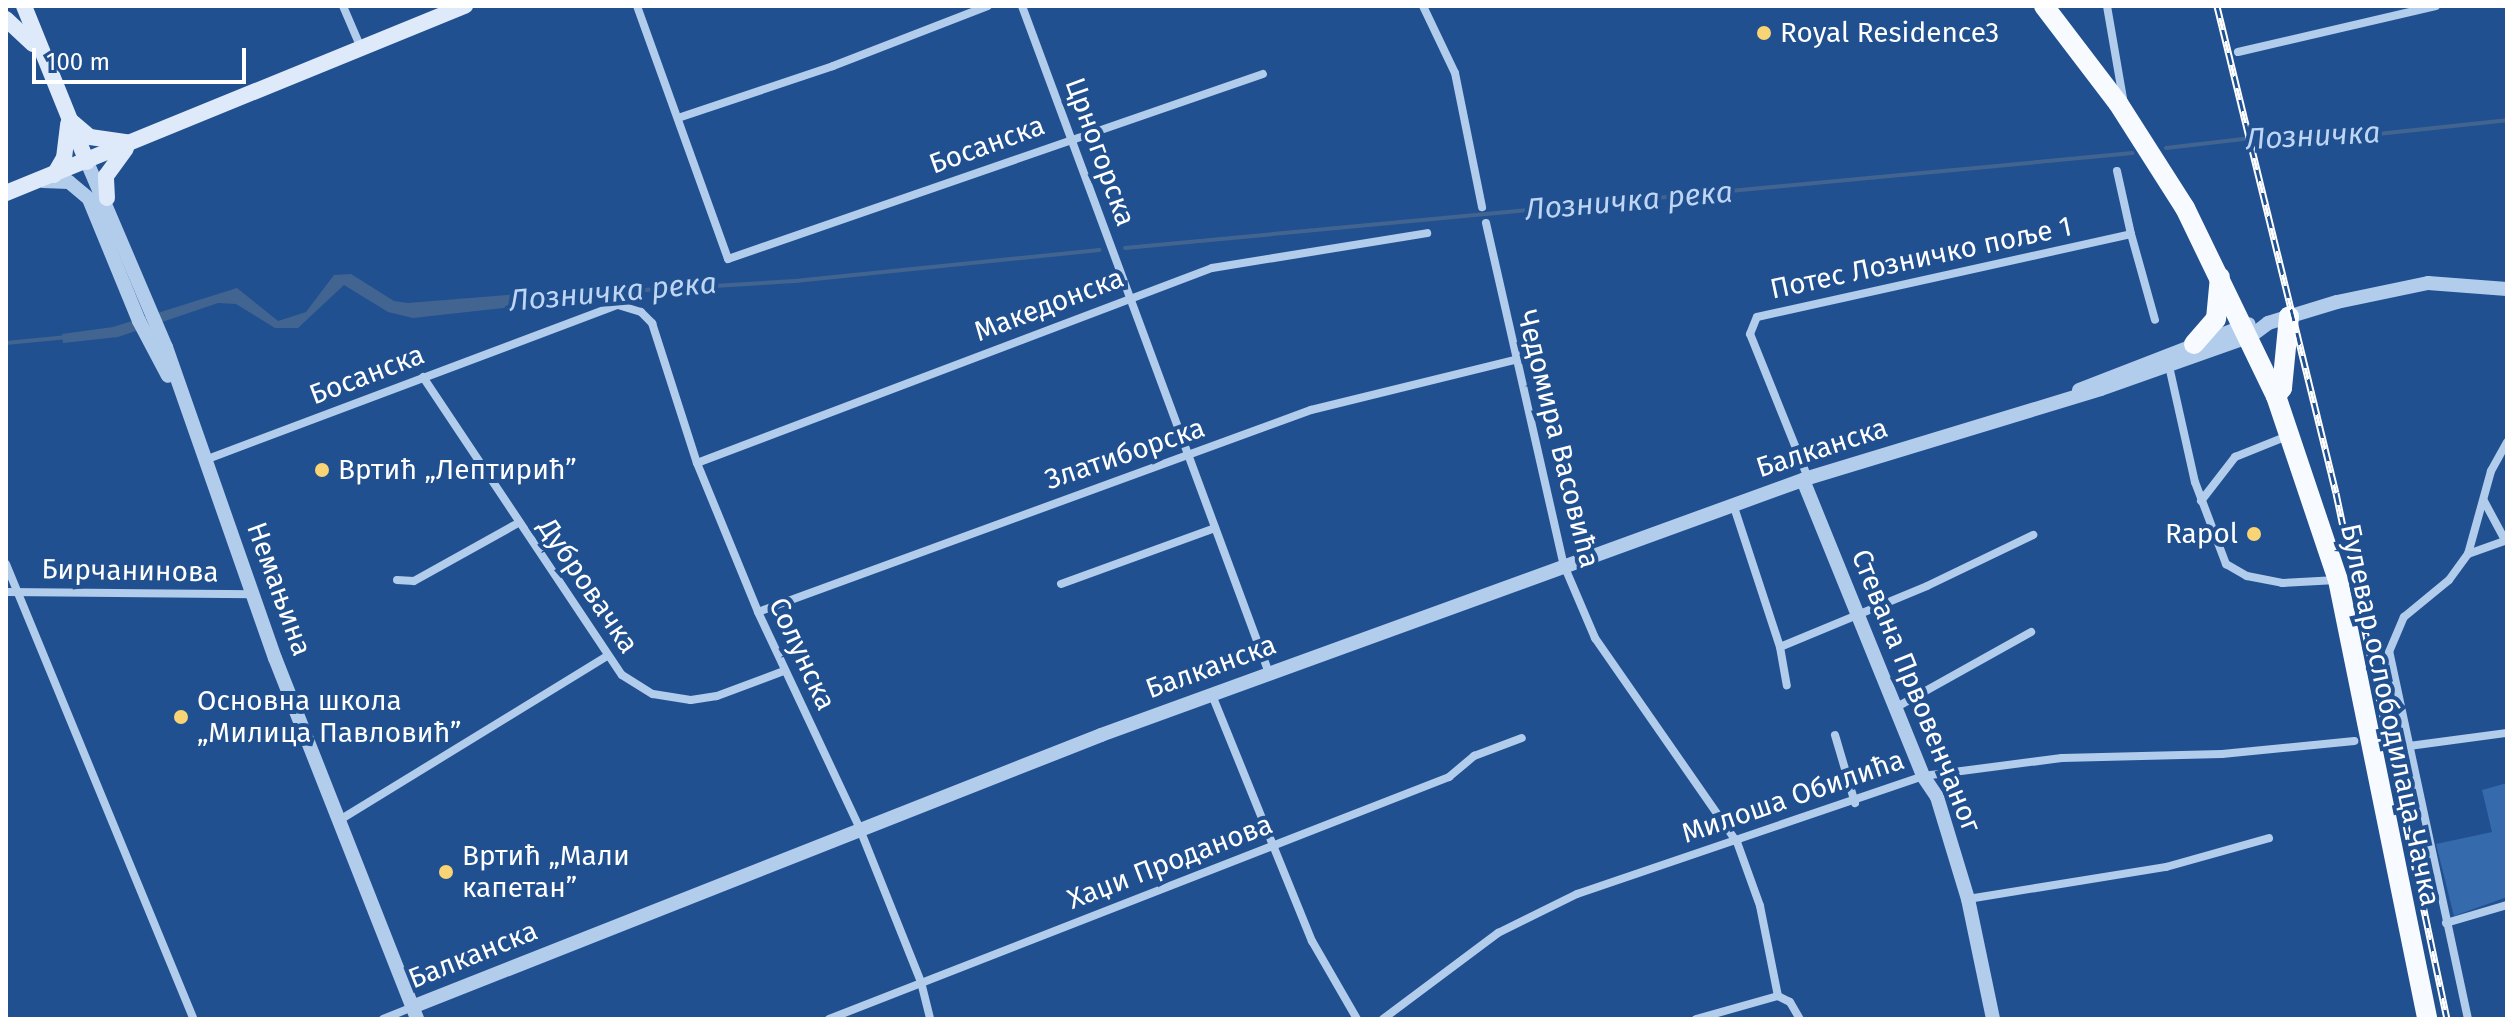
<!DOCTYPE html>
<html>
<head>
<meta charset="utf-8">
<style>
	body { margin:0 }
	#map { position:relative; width:2513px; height:1025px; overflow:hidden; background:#215090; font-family:"Fira Sans",sans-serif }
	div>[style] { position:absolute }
	.green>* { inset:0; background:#356aad }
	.water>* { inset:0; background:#426491 }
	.stream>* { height:4px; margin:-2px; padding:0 2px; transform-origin:2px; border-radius:2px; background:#426491 }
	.minor>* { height:8px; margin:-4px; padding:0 4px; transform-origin:4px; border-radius:4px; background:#b2ccec }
	.tertiary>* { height:14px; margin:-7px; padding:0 7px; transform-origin:7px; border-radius:7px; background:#b2ccec }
	.secondary>* { height:16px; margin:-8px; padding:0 8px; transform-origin:8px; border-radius:8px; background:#dee9f9 }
	.primary>* { height:20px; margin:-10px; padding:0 10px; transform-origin:10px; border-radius:10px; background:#f7faff }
	.rail>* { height:7px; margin-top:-3.5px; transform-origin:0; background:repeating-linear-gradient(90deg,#215090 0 12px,#fff 0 24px); box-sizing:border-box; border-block:2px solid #fff }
	.dots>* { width:22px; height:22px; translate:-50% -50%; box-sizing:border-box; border:4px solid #215090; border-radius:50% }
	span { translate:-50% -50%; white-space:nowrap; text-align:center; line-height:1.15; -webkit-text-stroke:8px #215090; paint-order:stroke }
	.poi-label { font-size:28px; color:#fff }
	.left { translate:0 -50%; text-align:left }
	.right { translate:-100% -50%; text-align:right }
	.street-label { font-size:28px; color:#fff }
	.water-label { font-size:30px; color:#bed6f3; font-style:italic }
	.frame { position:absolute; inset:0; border:8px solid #fff; pointer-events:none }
	.scale { position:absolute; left:32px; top:48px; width:214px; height:36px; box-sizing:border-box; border:4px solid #fff; border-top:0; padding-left:10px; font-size:24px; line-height:28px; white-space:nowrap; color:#fff; -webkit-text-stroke:6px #215090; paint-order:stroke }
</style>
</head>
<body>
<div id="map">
	<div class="green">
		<i style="clip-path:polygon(2507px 783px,2507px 897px,2454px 916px,2436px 844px,2492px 832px,2482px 790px)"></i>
	</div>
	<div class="water">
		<i style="clip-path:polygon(351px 274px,394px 301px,408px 303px,628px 285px,630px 294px,413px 318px,388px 312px,344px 285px,298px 328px,275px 328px,236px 304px,218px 303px,118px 337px,63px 343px,62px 334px,113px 327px,237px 288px,278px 321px,306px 312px,334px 275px)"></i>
	</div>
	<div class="stream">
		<i style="left:2166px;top:148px;width:95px;rotate:-6.7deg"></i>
		<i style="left:2260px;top:137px;width:34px;rotate:10deg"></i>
		<i style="left:2293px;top:143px;width:215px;rotate:-6.1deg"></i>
		<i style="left:1125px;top:248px;width:1012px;rotate:-5.38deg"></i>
		<i style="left:628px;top:291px;width:167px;rotate:-3.4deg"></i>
		<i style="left:795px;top:281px;width:306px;rotate:-5.8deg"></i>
		<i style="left:6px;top:343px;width:62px;rotate:-5.5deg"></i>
	</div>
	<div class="minor">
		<i style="left:343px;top:6px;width:46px;rotate:66.8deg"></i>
		<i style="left:637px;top:6px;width:269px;rotate:70.2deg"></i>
		<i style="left:728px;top:259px;width:566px;rotate:-19.08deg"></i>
		<i style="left:1022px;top:6px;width:711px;rotate:69.68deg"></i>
		<i style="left:1423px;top:6px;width:74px;rotate:64.5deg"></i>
		<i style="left:1455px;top:73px;width:137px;rotate:78.6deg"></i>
		<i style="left:2107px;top:6px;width:99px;rotate:80.2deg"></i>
		<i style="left:2238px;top:52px;width:203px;rotate:-13.1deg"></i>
		<i style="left:678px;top:118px;width:163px;rotate:-18.5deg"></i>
		<i style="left:833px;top:66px;width:166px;rotate:-21.2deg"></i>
		<i style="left:2117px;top:171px;width:65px;rotate:77.5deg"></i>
		<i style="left:1486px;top:223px;width:349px;rotate:77.2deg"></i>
		<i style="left:1563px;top:563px;width:82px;rotate:66.9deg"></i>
		<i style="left:1595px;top:638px;width:249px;rotate:55.2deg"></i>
		<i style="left:1737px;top:842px;width:68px;rotate:70.2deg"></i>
		<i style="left:1760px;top:906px;width:92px;rotate:78.7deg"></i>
		<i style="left:2169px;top:366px;width:119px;rotate:77.4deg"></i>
		<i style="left:2195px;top:482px;width:88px;rotate:69.3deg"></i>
		<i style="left:2226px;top:564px;width:24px;rotate:30deg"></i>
		<i style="left:2247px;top:576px;width:36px;rotate:11deg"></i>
		<i style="left:2282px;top:583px;width:55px;rotate:-3.1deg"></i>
		<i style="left:423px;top:377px;width:358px;rotate:56.3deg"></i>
		<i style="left:622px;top:675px;width:36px;rotate:32deg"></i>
		<i style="left:653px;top:694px;width:38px;rotate:9deg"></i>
		<i style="left:691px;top:700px;width:26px;rotate:-9deg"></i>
		<i style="left:717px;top:696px;width:72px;rotate:-20.5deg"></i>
		<i style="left:205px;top:460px;width:441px;rotate:-20.6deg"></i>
		<i style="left:618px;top:305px;width:24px;rotate:17deg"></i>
		<i style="left:641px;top:312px;width:16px;rotate:45deg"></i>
		<i style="left:652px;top:323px;width:147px;rotate:72.2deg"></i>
		<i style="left:697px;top:463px;width:161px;rotate:67.7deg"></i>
		<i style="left:758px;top:612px;width:238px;rotate:64.8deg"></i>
		<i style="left:859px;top:827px;width:167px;rotate:68.2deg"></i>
		<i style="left:921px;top:982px;width:38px;rotate:76deg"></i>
		<i style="left:697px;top:463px;width:551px;rotate:-20.74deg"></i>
		<i style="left:1212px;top:268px;width:218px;rotate:-9.2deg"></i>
		<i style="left:1808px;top:478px;width:155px;rotate:-111.9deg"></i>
		<i style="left:1750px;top:334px;width:18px;rotate:-68deg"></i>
		<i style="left:1757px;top:317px;width:383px;rotate:-12.5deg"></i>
		<i style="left:2131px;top:234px;width:89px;rotate:74.4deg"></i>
		<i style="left:2201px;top:501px;width:56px;rotate:-52.3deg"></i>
		<i style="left:2235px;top:457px;width:59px;rotate:-21.8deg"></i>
		<i style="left:2484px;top:501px;width:44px;rotate:61.7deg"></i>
		<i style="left:1733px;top:504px;width:151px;rotate:71.8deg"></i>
		<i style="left:1780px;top:647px;width:39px;rotate:80deg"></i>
		<i style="left:2468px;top:554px;width:41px;rotate:-19.7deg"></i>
		<i style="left:6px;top:564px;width:492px;rotate:67.6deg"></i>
		<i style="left:397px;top:580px;width:17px;rotate:3deg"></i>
		<i style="left:414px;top:581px;width:119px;rotate:-29.1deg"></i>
		<i style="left:1061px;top:584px;width:164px;rotate:-20deg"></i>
		<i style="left:6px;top:592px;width:247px;rotate:0.5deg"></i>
		<i style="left:758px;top:612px;width:589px;rotate:-20.07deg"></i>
		<i style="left:1311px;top:410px;width:209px;rotate:-13.8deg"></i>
		<i style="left:1780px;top:647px;width:159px;rotate:-22.5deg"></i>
		<i style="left:1927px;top:586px;width:118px;rotate:-25.7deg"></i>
		<i style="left:1212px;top:695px;width:266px;rotate:67.9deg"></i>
		<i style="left:1312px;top:941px;width:90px;rotate:60deg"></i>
		<i style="left:1895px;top:708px;width:156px;rotate:-29.2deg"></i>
		<i style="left:1835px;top:735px;width:71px;rotate:73.6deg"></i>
		<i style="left:2409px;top:746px;width:99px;rotate:-7.6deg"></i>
		<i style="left:338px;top:821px;width:314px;rotate:-31.5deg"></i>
		<i style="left:1968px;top:899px;width:201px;rotate:-9.2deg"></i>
		<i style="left:2166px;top:867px;width:107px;rotate:-15.7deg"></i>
		<i style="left:2446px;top:923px;width:64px;rotate:-16.4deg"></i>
		<i style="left:383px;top:1019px;width:31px;rotate:-22deg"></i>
		<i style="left:829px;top:1019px;width:666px;rotate:-21.32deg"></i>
		<i style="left:1449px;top:777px;width:33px;rotate:-40deg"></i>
		<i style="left:1474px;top:756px;width:51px;rotate:-20.6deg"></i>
		<i style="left:1383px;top:1019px;width:144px;rotate:-36.8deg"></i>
		<i style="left:1498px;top:933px;width:88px;rotate:-26.3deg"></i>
		<i style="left:1577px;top:894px;width:366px;rotate:-18.8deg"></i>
		<i style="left:1923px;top:776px;width:140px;rotate:-7.4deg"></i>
		<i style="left:2062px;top:758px;width:160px;rotate:-1.4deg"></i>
		<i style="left:2222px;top:754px;width:133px;rotate:-5.6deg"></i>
		<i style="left:1696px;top:1019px;width:85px;rotate:-15.7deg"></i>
		<i style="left:1778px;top:996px;width:13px;rotate:27deg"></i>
		<i style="left:1790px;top:1002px;width:20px;rotate:60deg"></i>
		<i style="left:2468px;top:1019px;width:375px;rotate:-102.1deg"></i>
		<i style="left:2389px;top:652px;width:38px;rotate:-67deg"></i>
		<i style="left:2404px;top:617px;width:58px;rotate:-39.4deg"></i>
		<i style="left:2449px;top:580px;width:32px;rotate:-54deg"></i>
		<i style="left:2468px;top:554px;width:86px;rotate:-74.5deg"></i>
		<i style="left:2491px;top:471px;width:33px;rotate:-61deg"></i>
	</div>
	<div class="tertiary">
		<i style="left:87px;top:162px;width:201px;rotate:66.9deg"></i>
		<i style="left:166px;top:347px;width:330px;rotate:70.7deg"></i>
		<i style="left:275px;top:658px;width:388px;rotate:68.5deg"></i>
		<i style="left:43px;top:181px;width:26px;rotate:2deg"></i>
		<i style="left:69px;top:182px;width:26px;rotate:40deg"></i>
		<i style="left:89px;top:199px;width:132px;rotate:67.7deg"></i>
		<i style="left:139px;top:321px;width:62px;rotate:62.2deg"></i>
		<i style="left:2079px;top:390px;width:182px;rotate:-21.2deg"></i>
		<i style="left:1803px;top:480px;width:319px;rotate:67.9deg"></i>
		<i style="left:1923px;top:776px;width:25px;rotate:56deg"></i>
		<i style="left:1937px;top:797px;width:107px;rotate:73.1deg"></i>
		<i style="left:1968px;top:899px;width:123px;rotate:78.2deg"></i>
		<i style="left:412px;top:1007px;width:741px;rotate:-21.54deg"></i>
		<i style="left:1101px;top:735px;width:752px;rotate:-19.98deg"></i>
		<i style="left:1808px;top:478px;width:306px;rotate:-16.9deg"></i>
		<i style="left:2101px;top:389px;width:159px;rotate:-19.5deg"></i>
		<i style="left:2251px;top:336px;width:21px;rotate:-37deg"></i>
		<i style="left:2268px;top:323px;width:72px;rotate:-16.9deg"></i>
		<i style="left:2337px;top:302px;width:93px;rotate:-11.8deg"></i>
		<i style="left:2428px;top:283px;width:79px;rotate:4.3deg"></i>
	</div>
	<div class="secondary">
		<i style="left:24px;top:6px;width:168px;rotate:68deg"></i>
		<i style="left:6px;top:19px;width:37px;rotate:43deg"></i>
		<i style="left:72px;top:122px;width:23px;rotate:40deg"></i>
		<i style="left:90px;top:137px;width:37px;rotate:8deg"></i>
		<i style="left:54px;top:175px;width:20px;rotate:-60deg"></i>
		<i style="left:64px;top:158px;width:35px;rotate:-83deg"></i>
		<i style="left:6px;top:193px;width:496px;rotate:-22.2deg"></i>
		<i style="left:107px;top:198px;width:22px;rotate:-93deg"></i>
		<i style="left:106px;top:176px;width:34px;rotate:-54deg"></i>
	</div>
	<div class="primary">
		<i style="left:2044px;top:6px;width:122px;rotate:52.7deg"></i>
		<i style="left:2118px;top:103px;width:125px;rotate:57.5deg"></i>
		<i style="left:2185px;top:208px;width:209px;rotate:64.2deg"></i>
		<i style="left:2276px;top:396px;width:194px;rotate:71.4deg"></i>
		<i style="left:2338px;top:580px;width:448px;rotate:78.5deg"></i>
		<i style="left:2194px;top:344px;width:33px;rotate:-49deg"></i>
		<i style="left:2216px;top:319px;width:42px;rotate:-84.6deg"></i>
		<i style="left:2276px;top:396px;width:10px;rotate:-53deg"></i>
		<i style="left:2282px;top:388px;width:72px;rotate:-84.4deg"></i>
	</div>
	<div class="rail">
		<i style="left:2217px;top:6px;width:501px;rotate:76.27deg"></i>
		<i style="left:2336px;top:493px;width:538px;rotate:78.08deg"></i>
	</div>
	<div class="dots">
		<i style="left:1764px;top:33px;background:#f9d474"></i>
		<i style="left:322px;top:470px;background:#f9d474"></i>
		<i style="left:2254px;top:534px;background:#f9d474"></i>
		<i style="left:181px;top:717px;background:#f9d474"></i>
		<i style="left:446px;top:872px;background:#f9d474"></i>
	</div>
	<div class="poi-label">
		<span class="left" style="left:1780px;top:33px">Royal Residence3</span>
		<span class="left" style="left:338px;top:470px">Вртић „Лептирић”</span>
		<span class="right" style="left:2238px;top:534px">Rapol</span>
		<span class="left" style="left:197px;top:717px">Основна школа<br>„Милица Павловић”</span>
		<span class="left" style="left:462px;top:872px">Вртић „Мали<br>капетан”</span>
	</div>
	<div class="street-label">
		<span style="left:987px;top:145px;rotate:-20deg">Босанска</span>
		<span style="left:1100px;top:152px;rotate:70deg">Црногорска</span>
		<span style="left:1921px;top:258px;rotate:-12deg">Потес Лозничко поље 1</span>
		<span style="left:1049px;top:305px;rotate:-21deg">Македонска</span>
		<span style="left:367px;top:375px;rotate:-21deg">Босанска</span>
		<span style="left:1558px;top:439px;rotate:76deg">Чедомира Васовића</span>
		<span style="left:1822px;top:448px;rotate:-18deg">Балканска</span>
		<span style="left:1125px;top:454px;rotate:-19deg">Златиборска</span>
		<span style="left:130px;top:571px;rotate:1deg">Бирчанинова</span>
		<span style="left:588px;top:586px;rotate:56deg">Дубровачка</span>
		<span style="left:279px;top:589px;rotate:70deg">Немањина</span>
		<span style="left:802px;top:654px;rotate:65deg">Солунска</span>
		<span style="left:1211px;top:667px;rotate:-20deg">Балканска</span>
		<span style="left:1916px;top:691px;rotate:68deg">Стевана Првовенчаног</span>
		<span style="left:2390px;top:715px;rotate:78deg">Булевар ослободилаца Чачка</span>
		<span style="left:1793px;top:797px;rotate:-19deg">Милоша Обилића</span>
		<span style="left:1170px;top:862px;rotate:-21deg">Хаџи Проданова</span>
		<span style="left:473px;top:955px;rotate:-22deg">Балканска</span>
	</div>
	<div class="water-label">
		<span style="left:2313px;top:136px;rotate:-3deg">Лозничка</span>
		<span style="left:1629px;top:201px;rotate:-5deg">Лозничка река</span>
		<span style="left:613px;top:292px;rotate:-5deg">Лозничка река</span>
	</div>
	<div class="frame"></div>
	<div class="scale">100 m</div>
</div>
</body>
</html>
